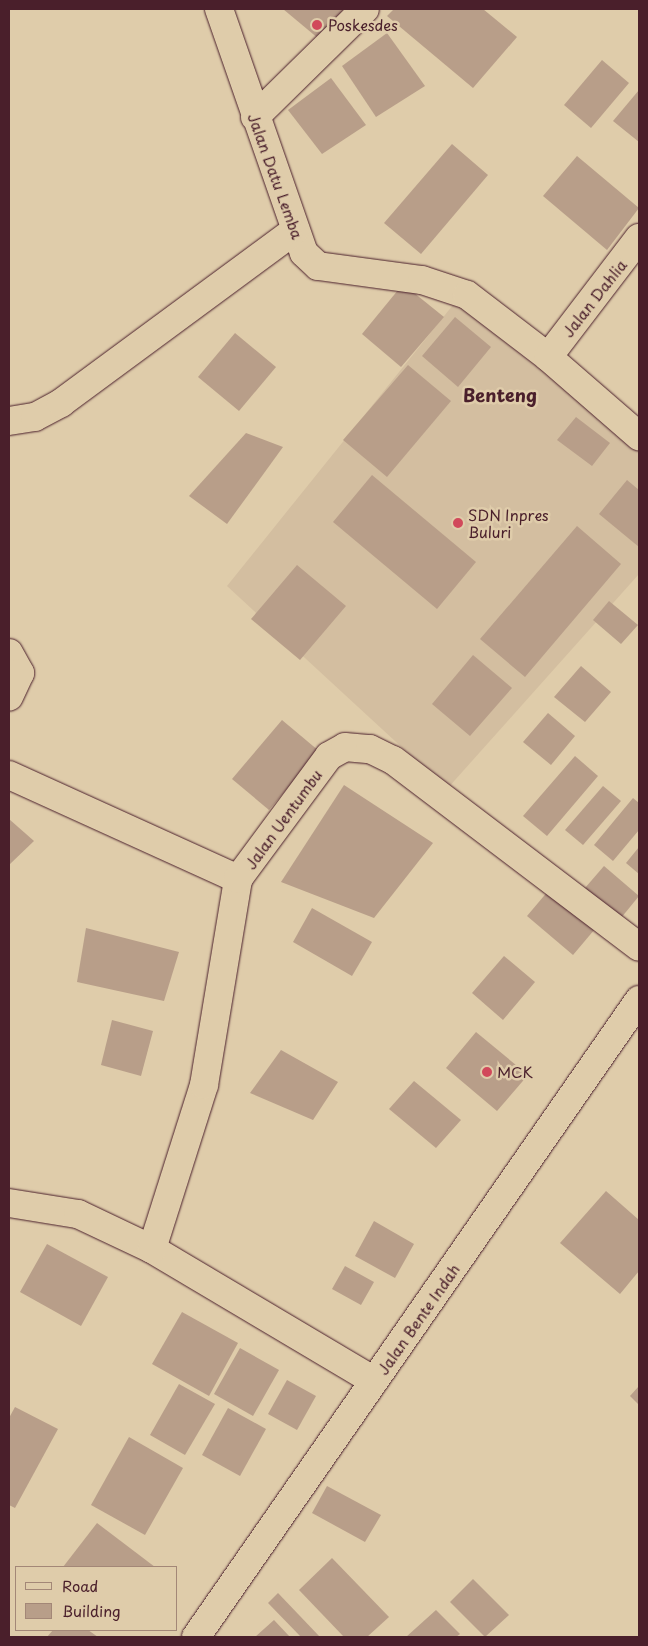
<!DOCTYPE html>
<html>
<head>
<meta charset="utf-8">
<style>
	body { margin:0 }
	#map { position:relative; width:648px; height:1646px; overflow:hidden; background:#dfccaa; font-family:"Playpen Sans",sans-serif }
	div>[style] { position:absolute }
	.built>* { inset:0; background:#d3bea0 }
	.building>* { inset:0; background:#b89e89 }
	.roads { filter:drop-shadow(0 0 1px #4a1f2b) drop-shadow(0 0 1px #4a1f2b) }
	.minor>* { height:28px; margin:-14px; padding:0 14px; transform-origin:14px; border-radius:14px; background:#dfccaa }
	.dots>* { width:14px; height:14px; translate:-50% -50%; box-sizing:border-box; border:2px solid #dfccaa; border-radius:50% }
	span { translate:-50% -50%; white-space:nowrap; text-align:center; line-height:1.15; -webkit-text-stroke:5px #dfccaa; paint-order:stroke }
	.poi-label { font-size:15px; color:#4a1f2b }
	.left { translate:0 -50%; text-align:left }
	.street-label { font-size:15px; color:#4a1f2b }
	.quarter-label { font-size:18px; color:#4a1f2b; font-weight:700 }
	.frame { position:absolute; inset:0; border:10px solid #4a1f2b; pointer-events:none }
	.legend { position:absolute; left:15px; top:1566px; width:162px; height:65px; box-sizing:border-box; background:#dfccaa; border:1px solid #a38777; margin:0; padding:6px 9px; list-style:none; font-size:15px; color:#4a1f2b }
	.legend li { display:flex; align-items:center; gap:10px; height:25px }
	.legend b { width:25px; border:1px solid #a38777 }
</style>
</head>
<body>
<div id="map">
	<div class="built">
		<i style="clip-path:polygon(461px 295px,639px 447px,639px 574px,447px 789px,227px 586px)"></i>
	</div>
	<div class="building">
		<i style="clip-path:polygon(283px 9px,341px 9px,343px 10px,319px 39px)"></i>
		<i style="clip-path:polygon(394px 9px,483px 9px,517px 37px,473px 88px,387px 16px)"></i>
		<i style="clip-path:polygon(387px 33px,425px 86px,376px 117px,342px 66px)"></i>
		<i style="clip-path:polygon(602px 60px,629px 83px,591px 128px,564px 105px)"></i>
		<i style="clip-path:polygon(331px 78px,366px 125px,322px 154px,288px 110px)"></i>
		<i style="clip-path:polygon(639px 90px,639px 142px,613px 121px)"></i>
		<i style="clip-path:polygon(452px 144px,488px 175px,421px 254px,384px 223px)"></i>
		<i style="clip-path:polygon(577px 156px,639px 208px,607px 250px,543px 196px)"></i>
		<i style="clip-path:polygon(403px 284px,444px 317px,401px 367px,362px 334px)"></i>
		<i style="clip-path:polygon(455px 317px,491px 347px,458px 387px,422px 356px)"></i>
		<i style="clip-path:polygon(235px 333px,276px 367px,239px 411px,198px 377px)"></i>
		<i style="clip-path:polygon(408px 365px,451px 401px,387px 477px,343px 440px)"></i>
		<i style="clip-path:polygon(576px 417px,610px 443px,592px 466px,557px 440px)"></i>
		<i style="clip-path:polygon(246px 433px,283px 447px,227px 524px,189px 496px)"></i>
		<i style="clip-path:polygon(372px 475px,476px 562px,437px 609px,333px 522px)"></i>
		<i style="clip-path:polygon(627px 480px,639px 490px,639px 547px,599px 514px)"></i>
		<i style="clip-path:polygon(577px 526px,621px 564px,525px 677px,480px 639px)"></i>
		<i style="clip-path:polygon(297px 565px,346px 606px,300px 660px,251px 619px)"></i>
		<i style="clip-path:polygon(609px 601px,638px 625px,621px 644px,593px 620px)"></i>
		<i style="clip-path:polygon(473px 655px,512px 688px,470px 736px,432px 704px)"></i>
		<i style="clip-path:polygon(581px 666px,611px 692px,585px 722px,554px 697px)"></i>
		<i style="clip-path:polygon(548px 713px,575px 736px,551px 765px,523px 742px)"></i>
		<i style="clip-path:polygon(282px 720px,319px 751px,269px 810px,232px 779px)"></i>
		<i style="clip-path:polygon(575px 756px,598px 776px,547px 836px,523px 816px)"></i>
		<i style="clip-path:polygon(344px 785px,433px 843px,374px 918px,281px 882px)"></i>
		<i style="clip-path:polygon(603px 786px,621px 801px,583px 845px,565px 830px)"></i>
		<i style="clip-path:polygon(633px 798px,639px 803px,639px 830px,613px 861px,594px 845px)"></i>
		<i style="clip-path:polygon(9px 819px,34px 841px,9px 865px)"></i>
		<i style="clip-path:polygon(639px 847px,639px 874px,626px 863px)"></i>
		<i style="clip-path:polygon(604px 866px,639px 896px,621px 918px,585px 888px)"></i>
		<i style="clip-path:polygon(554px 884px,600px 923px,573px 955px,527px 916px)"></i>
		<i style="clip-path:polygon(312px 908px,372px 942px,352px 976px,293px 942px)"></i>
		<i style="clip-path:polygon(86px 928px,179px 952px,164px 1001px,77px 982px)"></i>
		<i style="clip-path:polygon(504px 956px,535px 982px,503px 1020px,472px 993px)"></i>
		<i style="clip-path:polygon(112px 1020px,153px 1031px,141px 1076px,101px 1065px)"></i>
		<i style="clip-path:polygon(476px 1032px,528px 1075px,497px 1111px,446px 1068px)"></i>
		<i style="clip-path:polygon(281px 1050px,338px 1082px,313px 1120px,250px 1093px)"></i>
		<i style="clip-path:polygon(414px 1081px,461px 1120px,436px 1148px,389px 1109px)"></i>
		<i style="clip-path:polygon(606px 1191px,639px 1220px,639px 1271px,620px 1294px,560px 1243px)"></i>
		<i style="clip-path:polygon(374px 1221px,414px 1244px,395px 1278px,355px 1256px)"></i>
		<i style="clip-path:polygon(47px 1244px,108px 1277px,81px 1326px,20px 1292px)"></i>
		<i style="clip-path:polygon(345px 1266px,374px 1282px,361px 1305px,332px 1289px)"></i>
		<i style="clip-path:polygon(182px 1312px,238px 1343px,209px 1396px,152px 1364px)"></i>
		<i style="clip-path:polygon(240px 1348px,279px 1370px,253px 1416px,214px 1394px)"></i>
		<i style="clip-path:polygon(287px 1380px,316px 1396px,297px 1430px,268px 1414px)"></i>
		<i style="clip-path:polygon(179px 1384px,215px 1404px,185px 1455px,150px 1435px)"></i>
		<i style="clip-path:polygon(639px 1386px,639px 1405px,630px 1396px)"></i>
		<i style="clip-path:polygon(15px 1407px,58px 1429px,15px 1508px,9px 1505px,9px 1418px)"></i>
		<i style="clip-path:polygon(228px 1408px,266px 1429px,240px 1476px,202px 1455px)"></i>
		<i style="clip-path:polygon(129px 1437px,183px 1468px,145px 1535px,91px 1505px)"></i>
		<i style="clip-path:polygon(327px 1486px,381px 1515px,365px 1542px,312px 1513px)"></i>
		<i style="clip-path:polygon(97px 1523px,155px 1567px,63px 1567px)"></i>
		<i style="clip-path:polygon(332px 1558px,389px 1617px,367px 1637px,344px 1637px,299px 1590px)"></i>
		<i style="clip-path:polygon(473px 1579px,509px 1615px,485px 1637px,450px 1602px)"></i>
		<i style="clip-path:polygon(278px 1593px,320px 1637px,301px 1637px,268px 1603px)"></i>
		<i style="clip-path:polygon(436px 1610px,460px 1634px,456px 1637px,406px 1637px)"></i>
		<i style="clip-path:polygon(274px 1620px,290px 1637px,255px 1637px)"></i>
		<i style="clip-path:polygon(53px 1630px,88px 1630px,98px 1637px,47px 1637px)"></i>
	</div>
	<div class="roads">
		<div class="minor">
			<i style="left:219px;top:9px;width:258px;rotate:70.8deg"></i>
			<i style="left:304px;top:253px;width:19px;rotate:43deg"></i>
			<i style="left:318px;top:266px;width:105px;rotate:7.7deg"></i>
			<i style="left:422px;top:280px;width:47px;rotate:18.4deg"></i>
			<i style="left:467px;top:295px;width:102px;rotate:37.4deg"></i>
			<i style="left:548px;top:357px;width:121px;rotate:41deg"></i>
			<i style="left:255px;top:117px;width:154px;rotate:-44.5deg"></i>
			<i style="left:548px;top:357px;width:150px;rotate:-52.6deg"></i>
			<i style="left:9px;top:421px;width:26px;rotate:-9deg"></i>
			<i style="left:35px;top:417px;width:30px;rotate:-28deg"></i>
			<i style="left:61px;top:403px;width:290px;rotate:-36.4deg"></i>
			<i style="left:9px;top:653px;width:23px;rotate:61deg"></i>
			<i style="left:20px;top:673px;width:26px;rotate:115deg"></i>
			<i style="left:9px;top:775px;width:252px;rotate:24.4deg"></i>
			<i style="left:9px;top:1203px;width:70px;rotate:9.1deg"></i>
			<i style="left:78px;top:1214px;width:82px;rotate:25.3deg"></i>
			<i style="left:152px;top:1249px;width:258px;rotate:30.7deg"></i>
			<i style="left:152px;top:1249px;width:172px;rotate:-72.4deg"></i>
			<i style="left:204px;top:1085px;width:209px;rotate:-80.6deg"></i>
			<i style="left:238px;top:879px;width:153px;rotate:-53.5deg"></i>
			<i style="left:329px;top:756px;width:18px;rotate:-29deg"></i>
			<i style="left:345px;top:747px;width:25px;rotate:5deg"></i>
			<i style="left:370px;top:749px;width:25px;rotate:26deg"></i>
			<i style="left:393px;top:760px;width:309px;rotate:37.2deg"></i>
			<i style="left:196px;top:1637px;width:776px;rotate:-55.18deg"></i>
		</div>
	</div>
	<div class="dots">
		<i style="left:317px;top:25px;background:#d1495b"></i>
		<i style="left:458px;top:523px;background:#d1495b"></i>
		<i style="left:487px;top:1072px;background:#d1495b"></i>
	</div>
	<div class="poi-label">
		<span class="left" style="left:328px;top:25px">Poskesdes</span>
		<span class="left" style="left:468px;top:523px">SDN Inpres<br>Buluri</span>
		<span class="left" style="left:497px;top:1072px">MCK</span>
	</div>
	<div class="street-label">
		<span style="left:276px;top:176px;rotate:70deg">Jalan Datu Lemba</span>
		<span style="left:594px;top:298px;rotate:-52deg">Jalan Dahlia</span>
		<span style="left:283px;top:819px;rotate:-54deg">Jalan Uentumbu</span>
		<span style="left:418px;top:1319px;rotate:-55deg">Jalan Bente Indah</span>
	</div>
	<div class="quarter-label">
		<span style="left:500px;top:395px">Benteng</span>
	</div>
	<div class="frame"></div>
	<ul class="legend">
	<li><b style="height:6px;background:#dfccaa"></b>Road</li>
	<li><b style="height:14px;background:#b89e89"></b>Building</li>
	</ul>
</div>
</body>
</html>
